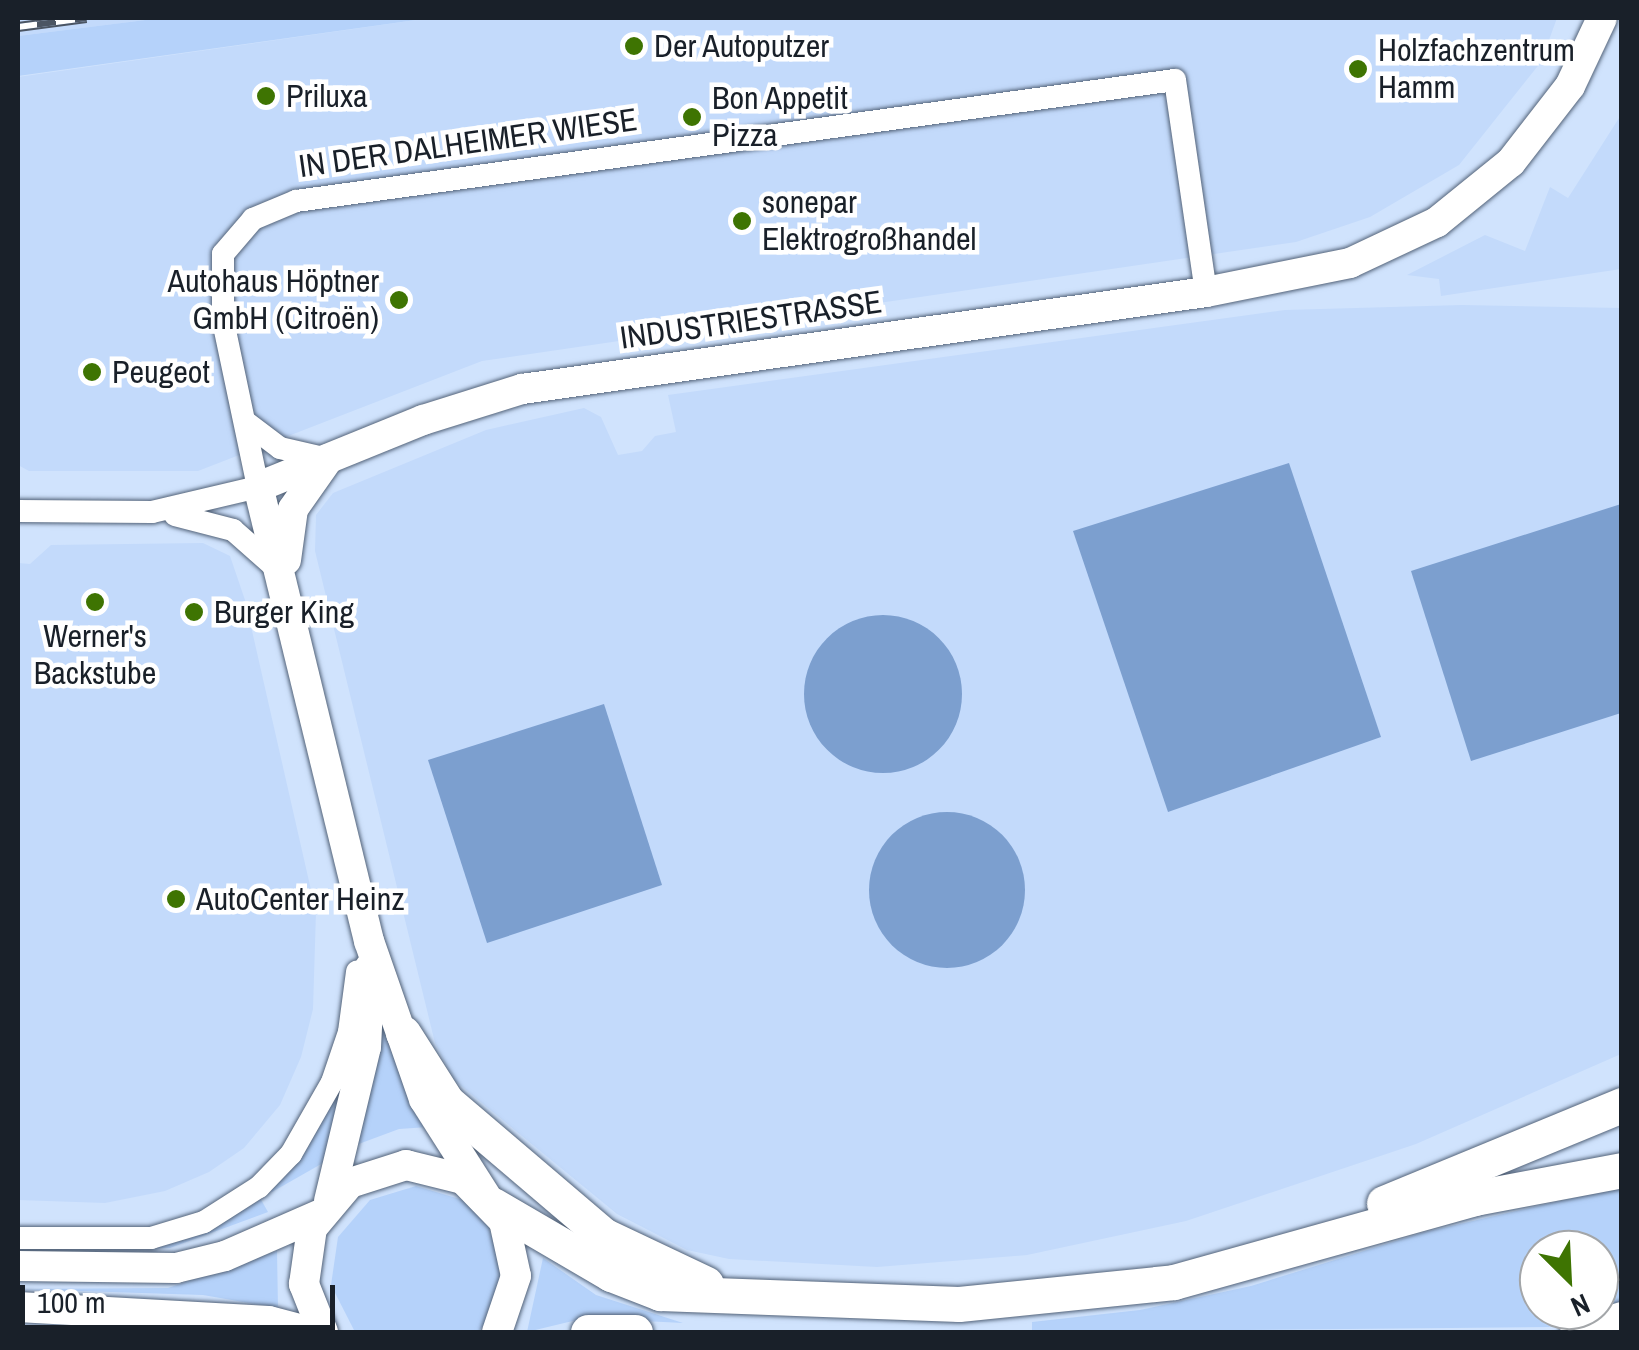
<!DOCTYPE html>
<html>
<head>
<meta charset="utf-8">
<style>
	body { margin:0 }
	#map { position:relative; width:1639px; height:1350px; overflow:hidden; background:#d0e3fd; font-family:"Archivo Narrow",sans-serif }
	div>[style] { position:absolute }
	.built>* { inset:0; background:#c3dafb }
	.green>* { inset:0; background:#b5d2fa }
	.water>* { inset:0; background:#7c9fcf }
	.round { border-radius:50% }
	.roads { filter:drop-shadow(0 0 2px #526278) drop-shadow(0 0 2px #526278) }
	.minor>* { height:22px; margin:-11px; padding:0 11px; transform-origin:11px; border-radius:11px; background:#fff }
	.major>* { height:30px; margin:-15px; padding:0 15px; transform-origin:15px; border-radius:15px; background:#fff }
	.highway>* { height:35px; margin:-17.5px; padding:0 17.5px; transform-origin:17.5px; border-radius:17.5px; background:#fff }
	.rail>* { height:10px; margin-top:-5px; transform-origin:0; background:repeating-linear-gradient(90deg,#fff 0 19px,#4b5563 0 38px); box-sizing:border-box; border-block:2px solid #4b5563 }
	.dots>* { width:28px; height:28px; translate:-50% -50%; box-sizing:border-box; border:5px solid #fff; border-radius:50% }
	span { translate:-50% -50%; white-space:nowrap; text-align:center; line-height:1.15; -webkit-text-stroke:9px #fff; paint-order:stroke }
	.poi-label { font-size:32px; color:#192029 }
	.left { translate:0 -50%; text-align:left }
	.right { translate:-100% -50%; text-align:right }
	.street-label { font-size:32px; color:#192029 }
	.frame { position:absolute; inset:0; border:20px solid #192029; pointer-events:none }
	.north { position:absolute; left:1519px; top:1230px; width:100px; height:100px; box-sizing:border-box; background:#fff; border:2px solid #a3a6a9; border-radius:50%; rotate:156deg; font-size:28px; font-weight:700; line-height:40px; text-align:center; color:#192029 }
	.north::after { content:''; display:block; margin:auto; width:35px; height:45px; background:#3e7402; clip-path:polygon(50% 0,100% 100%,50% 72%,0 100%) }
	.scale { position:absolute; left:20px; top:1285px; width:315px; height:45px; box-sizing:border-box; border:5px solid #192029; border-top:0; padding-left:12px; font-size:30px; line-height:35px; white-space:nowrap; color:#192029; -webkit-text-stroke:8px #fff; paint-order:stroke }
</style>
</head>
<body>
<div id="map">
	<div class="built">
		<i style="clip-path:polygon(18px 18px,161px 18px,18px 36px)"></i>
		<i style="clip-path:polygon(430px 18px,1557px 18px,1541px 62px,1459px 165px,1370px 217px,1296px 242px,482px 361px,198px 471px,29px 471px,18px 465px,18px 77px)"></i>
		<i style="clip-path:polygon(1621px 115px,1621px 269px,1441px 296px,1439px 279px,1407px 275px,1485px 235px,1525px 251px,1550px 187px,1568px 198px)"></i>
		<i style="clip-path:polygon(1462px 305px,1621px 308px,1621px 1054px,1416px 1144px,1186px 1221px,1027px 1255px,877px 1267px,729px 1259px,687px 1250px,617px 1214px,454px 1080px,435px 1043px,315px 551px,316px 515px,333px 493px,486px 430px,584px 408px,601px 417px,618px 455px,642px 451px,655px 436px,676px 432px,668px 395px,1285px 310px)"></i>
		<i style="clip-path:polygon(203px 543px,230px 556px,245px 600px,316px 912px,313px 1009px,301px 1057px,280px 1105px,244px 1148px,209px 1172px,165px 1191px,105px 1203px,18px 1200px,18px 563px,30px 564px,51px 545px)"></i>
	</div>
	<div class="green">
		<i style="clip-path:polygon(161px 18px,430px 18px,18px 76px,18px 36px)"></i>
		<i style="clip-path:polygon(382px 1011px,428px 1127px,399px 1129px,356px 1145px)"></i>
		<i style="clip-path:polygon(346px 1079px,330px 1159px,272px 1192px,268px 1188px)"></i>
		<i style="clip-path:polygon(416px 1186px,463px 1200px,487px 1223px,502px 1268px,491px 1315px,478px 1332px,355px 1332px,331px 1285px,338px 1237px,370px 1200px)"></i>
		<i style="clip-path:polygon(1621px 1187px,1621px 1301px,1599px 1309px,1599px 1250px,1539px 1250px,1539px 1310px,1596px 1310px,1549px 1327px,1032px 1332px,1032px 1322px,1140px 1310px,1251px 1286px,1425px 1232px)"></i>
		<i style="clip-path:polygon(259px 1196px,268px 1212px,170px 1248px,36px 1249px,35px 1243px,115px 1247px)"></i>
		<i style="clip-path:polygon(277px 1251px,278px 1308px,203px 1295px,18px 1289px,168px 1288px)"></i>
		<i style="clip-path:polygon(543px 1258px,596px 1295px,683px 1323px,585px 1318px,527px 1332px)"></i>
	</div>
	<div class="water">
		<i style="clip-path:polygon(1289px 463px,1381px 737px,1168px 812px,1073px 531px)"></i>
		<i style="clip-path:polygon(1621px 504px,1621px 713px,1471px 761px,1411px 571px)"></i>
		<i class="round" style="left:804px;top:615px;width:158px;height:158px"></i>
		<i style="clip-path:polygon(604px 704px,662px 885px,487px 943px,428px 760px)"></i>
		<i class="round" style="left:869px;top:812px;width:156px;height:156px"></i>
	</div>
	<div class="roads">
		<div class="minor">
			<i style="left:247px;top:423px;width:41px;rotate:37.1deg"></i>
			<i style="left:280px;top:448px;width:49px;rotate:12.9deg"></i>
			<i style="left:18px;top:511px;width:134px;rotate:0.4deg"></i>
			<i style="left:152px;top:512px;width:109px;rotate:-13.3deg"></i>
			<i style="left:258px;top:487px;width:170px;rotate:-101.9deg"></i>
			<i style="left:223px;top:321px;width:67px;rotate:-90deg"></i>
			<i style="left:223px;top:254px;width:46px;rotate:-49.4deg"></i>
			<i style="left:253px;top:219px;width:47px;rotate:-22.7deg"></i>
			<i style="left:296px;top:201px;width:887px;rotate:-7.84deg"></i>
			<i style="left:1175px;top:80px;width:214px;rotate:81.7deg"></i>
			<i style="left:175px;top:515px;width:60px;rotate:14.5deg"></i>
			<i style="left:233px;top:530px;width:57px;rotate:41.5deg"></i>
			<i style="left:18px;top:1238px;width:133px"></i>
			<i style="left:151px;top:1238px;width:55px;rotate:-16.8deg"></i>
			<i style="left:204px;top:1222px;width:65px;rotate:-32.5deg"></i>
			<i style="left:259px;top:1187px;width:46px;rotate:-45.9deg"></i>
			<i style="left:291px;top:1154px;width:83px;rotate:-60.3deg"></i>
			<i style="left:332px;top:1082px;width:53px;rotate:-71.2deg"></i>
			<i style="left:349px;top:1032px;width:61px;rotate:-82.4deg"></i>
		</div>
		<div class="major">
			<i style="left:286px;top:560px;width:51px;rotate:-82.2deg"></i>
			<i style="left:293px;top:509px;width:61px;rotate:-55deg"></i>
			<i style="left:487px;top:1198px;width:117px;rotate:-122.5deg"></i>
			<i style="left:424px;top:1099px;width:167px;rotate:-109.2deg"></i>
			<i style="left:369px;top:941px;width:467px;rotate:-103.7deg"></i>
			<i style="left:258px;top:487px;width:178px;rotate:-22.1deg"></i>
			<i style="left:423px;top:420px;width:104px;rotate:-17.4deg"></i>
			<i style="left:522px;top:389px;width:691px;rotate:-8.07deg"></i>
			<i style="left:1206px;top:292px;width:147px;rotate:-11.4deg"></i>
			<i style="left:1350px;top:263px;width:96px;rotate:-25.2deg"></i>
			<i style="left:1437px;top:222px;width:95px;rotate:-39deg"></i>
			<i style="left:1511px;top:162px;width:96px;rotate:-52.2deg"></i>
			<i style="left:1570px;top:86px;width:75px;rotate:-64.8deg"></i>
			<i style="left:329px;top:1201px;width:158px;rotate:-76.5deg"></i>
			<i style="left:366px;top:1047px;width:80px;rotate:-87.1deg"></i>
			<i style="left:18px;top:1266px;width:158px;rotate:0.7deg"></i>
			<i style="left:176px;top:1268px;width:50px;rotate:-13.8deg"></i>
			<i style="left:225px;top:1256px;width:103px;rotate:-23.6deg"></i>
			<i style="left:18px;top:1307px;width:251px;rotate:3.2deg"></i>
			<i style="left:269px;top:1321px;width:43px;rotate:14.7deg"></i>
			<i style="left:323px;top:1332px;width:52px;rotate:-111.6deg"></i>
			<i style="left:304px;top:1284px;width:57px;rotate:-81.9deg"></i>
			<i style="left:312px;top:1228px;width:59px;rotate:-49.8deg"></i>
			<i style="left:350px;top:1183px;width:59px;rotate:-17.8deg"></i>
			<i style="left:406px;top:1165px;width:59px;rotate:13.8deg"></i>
			<i style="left:463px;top:1179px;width:59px;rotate:45.7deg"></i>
			<i style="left:504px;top:1221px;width:56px;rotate:77.7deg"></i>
			<i style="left:516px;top:1276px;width:59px;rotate:108.7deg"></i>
		</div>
		<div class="highway">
			<i style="left:403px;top:1033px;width:82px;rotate:57.5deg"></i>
			<i style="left:447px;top:1102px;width:205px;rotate:40.4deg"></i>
			<i style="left:603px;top:1235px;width:114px;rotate:25.4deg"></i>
			<i style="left:1384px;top:1203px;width:257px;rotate:-22.4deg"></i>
			<i style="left:493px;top:1205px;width:137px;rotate:30.3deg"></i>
			<i style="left:611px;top:1274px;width:53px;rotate:21.2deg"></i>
			<i style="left:660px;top:1293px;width:299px;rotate:2.1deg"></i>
			<i style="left:959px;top:1304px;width:216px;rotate:-5.8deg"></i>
			<i style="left:1174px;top:1282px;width:312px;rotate:-15.6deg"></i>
			<i style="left:1474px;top:1198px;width:151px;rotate:-10.7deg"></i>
			<i style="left:588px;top:1332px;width:47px"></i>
			<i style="left:1577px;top:1332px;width:47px;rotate:-16.1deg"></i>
		</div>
	</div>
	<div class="rail">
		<i style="left:18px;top:27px;width:69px;rotate:-7.5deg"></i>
	</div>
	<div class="dots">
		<i style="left:634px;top:46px;background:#3e7402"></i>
		<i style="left:1358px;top:69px;background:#3e7402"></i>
		<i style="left:266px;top:96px;background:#3e7402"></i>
		<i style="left:692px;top:117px;background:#3e7402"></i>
		<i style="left:742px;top:221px;background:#3e7402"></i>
		<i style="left:399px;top:300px;background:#3e7402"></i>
		<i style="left:92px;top:372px;background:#3e7402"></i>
		<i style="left:95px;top:602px;background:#3e7402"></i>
		<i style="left:194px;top:612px;background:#3e7402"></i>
		<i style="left:176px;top:899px;background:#3e7402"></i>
	</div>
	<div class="poi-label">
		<span class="left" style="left:654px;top:46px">Der Autoputzer</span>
		<span class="left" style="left:1378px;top:69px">Holzfachzentrum<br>Hamm</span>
		<span class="left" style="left:286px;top:96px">Priluxa</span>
		<span class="left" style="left:712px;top:117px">Bon Appetit<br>Pizza</span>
		<span class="left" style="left:762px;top:221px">sonepar<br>Elektrogroßhandel</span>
		<span class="right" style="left:379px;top:300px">Autohaus Höptner<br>GmbH (Citroën)</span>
		<span class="left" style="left:112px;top:372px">Peugeot</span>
		<span class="left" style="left:214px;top:612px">Burger King</span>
		<span style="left:95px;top:655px">Werner's<br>Backstube</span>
		<span class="left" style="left:196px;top:899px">AutoCenter Heinz</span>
	</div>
	<div class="street-label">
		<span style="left:468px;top:143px;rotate:-8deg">IN DER DALHEIMER WIESE</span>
		<span style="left:751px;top:320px;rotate:-8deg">INDUSTRIESTRASSE</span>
	</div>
	<div class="frame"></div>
	<div class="north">N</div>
	<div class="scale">100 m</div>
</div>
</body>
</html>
